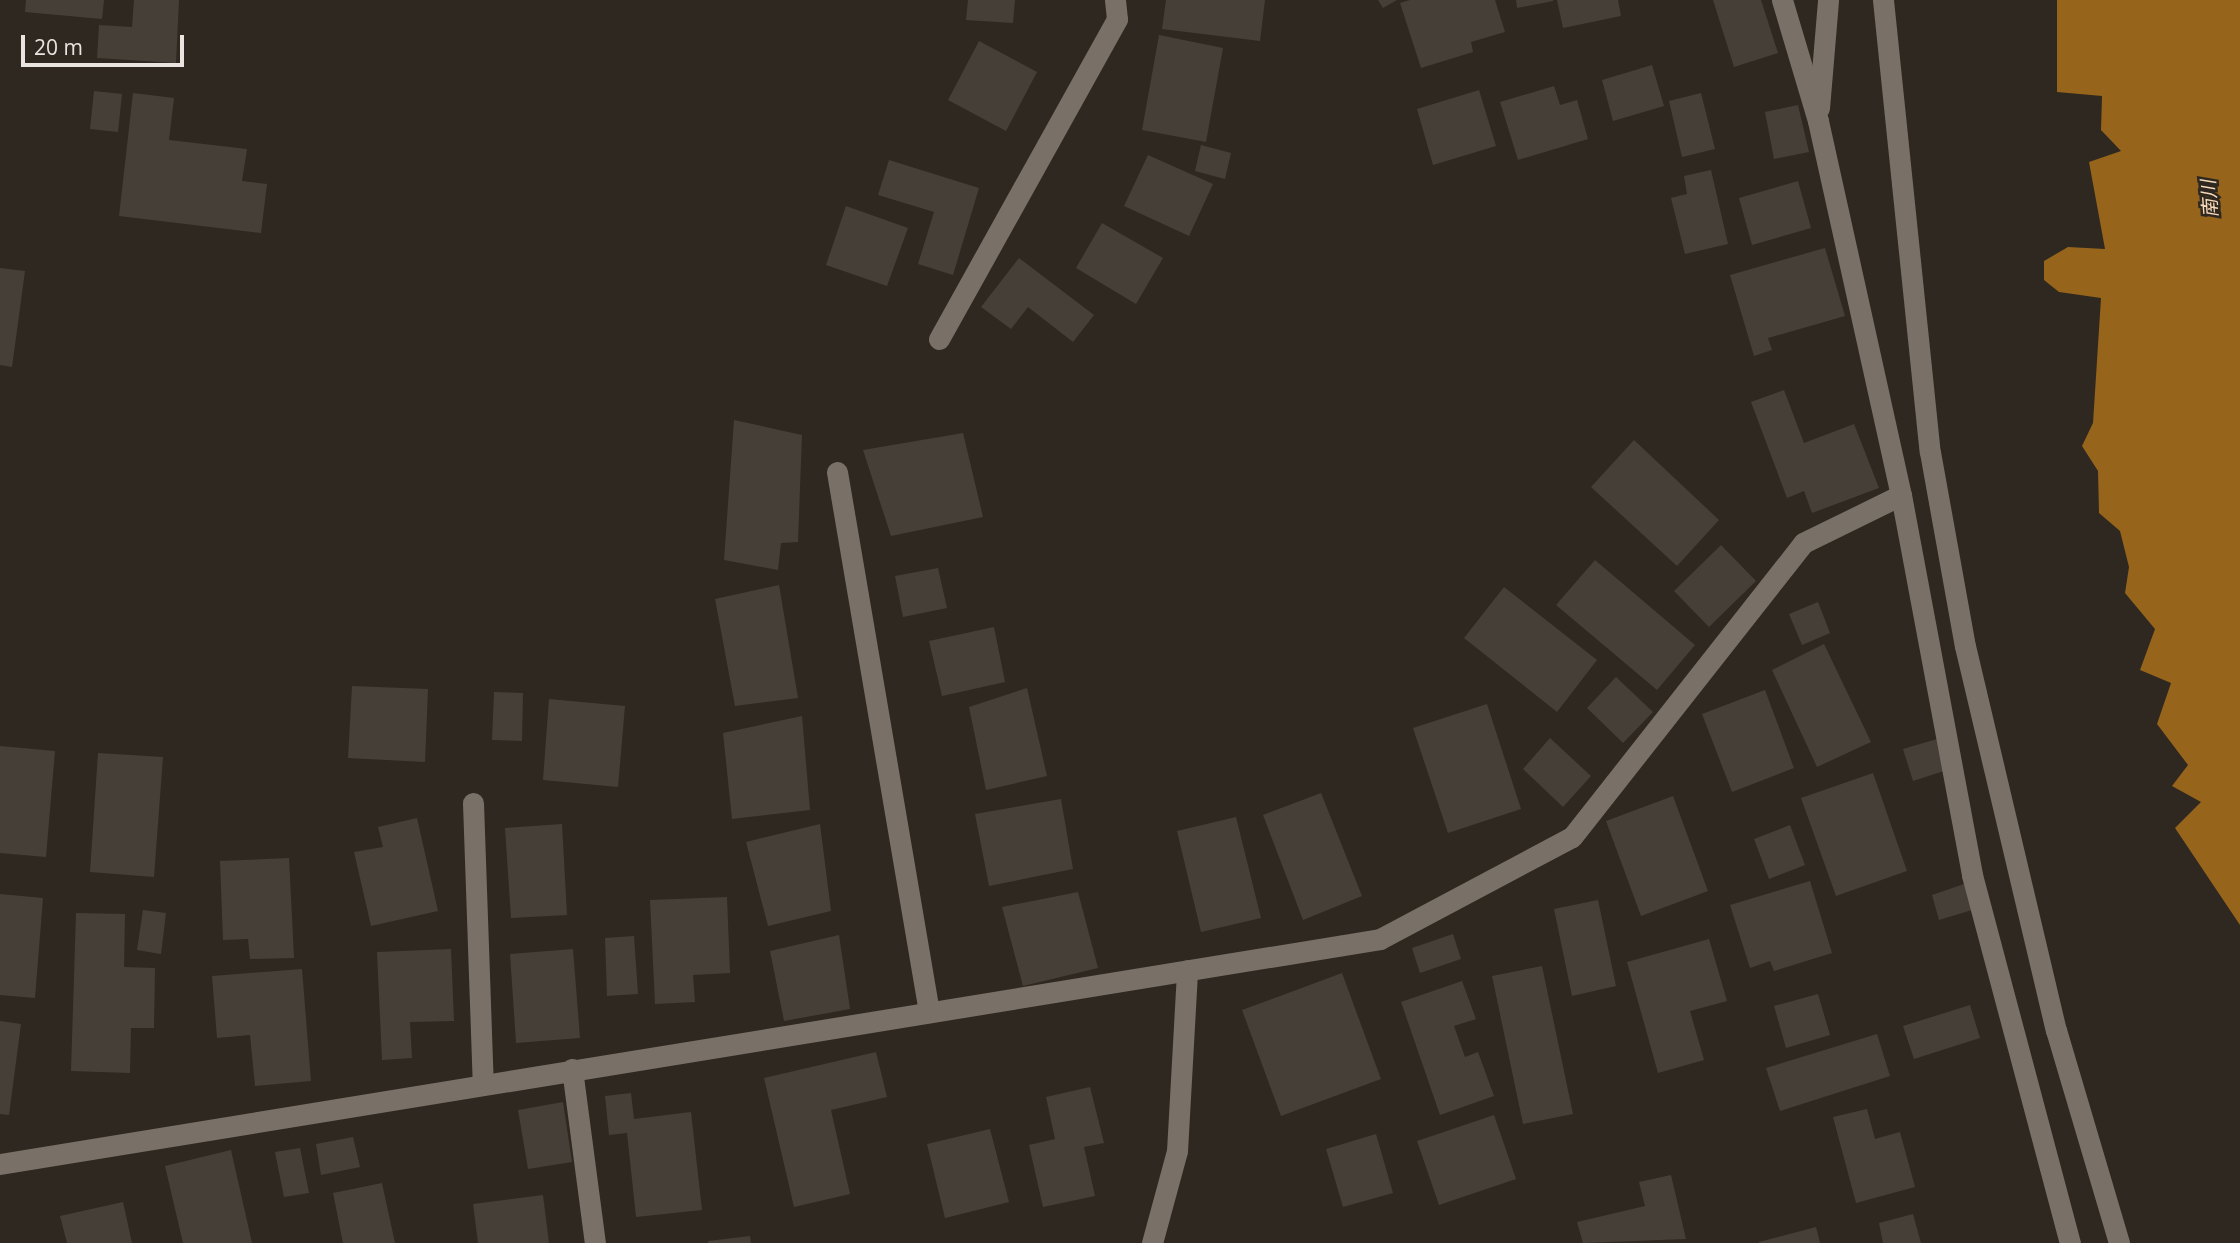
<!DOCTYPE html>
<html>
<head>
<meta charset="utf-8">
<style>
	body { margin:0 }
	#map { position:relative; width:2240px; height:1243px; overflow:hidden; background:#2e2820; font-family:"Open Sans","Noto Sans JP",sans-serif }
	div>[style] { position:absolute }
	.water>* { inset:0; background:#96641b }
	.building>* { inset:0; background:#463f37 }
	.minor>* { height:21px; margin:-10.5px; padding:0 10.5px; transform-origin:10.5px; border-radius:10.5px; background:#797168 }
	span { translate:-50% -50%; white-space:nowrap; text-align:center; line-height:1.15; -webkit-text-stroke:5px #2e2820; paint-order:stroke }
	.water-label { font-size:19px; color:#f8dbba; font-style:italic }
	.scale { position:absolute; left:21px; top:35px; width:163px; height:32px; box-sizing:border-box; border:4px solid #e9e4df; border-top:0; padding-left:9px; font-size:21px; line-height:24px; white-space:nowrap; color:#e9e4df; -webkit-text-stroke:5px #2e2820; paint-order:stroke }
</style>
</head>
<body>
<div id="map">
	<div class="water">
		<i style="clip-path:polygon(2057px 0,2240px 0,2240px 925px,2175px 828px,2201px 802px,2172px 786px,2188px 765px,2157px 724px,2171px 683px,2140px 670px,2155px 629px,2125px 593px,2129px 567px,2120px 531px,2099px 513px,2098px 471px,2082px 446px,2093px 423px,2101px 298px,2059px 292px,2044px 280px,2044px 261px,2068px 247px,2105px 249px,2089px 162px,2121px 151px,2101px 130px,2102px 96px,2057px 92px)"></i>
	</div>
	<div class="building">
		<i style="clip-path:polygon(26px 0,104px 0,102px 19px,25px 12px)"></i>
		<i style="clip-path:polygon(134px 0,179px 0,176px 63px,97px 58px,99px 25px,132px 27px)"></i>
		<i style="clip-path:polygon(968px 0,1015px 0,1013px 23px,966px 20px)"></i>
		<i style="clip-path:polygon(1166px 0,1265px 0,1260px 41px,1162px 29px)"></i>
		<i style="clip-path:polygon(1378px 0,1397px 0,1383px 8px)"></i>
		<i style="clip-path:polygon(1410px 0,1495px 0,1505px 32px,1471px 42px,1473px 52px,1421px 68px,1400px 3px)"></i>
		<i style="clip-path:polygon(1516px 0,1553px 0,1553px 1px,1517px 8px)"></i>
		<i style="clip-path:polygon(1557px 0,1618px 0,1621px 16px,1563px 28px)"></i>
		<i style="clip-path:polygon(1713px 0,1761px 0,1778px 53px,1734px 67px)"></i>
		<i style="clip-path:polygon(1159px 35px,1223px 48px,1206px 142px,1142px 130px)"></i>
		<i style="clip-path:polygon(979px 41px,1037px 72px,1006px 131px,948px 100px)"></i>
		<i style="clip-path:polygon(1652px 65px,1664px 106px,1613px 121px,1602px 80px)"></i>
		<i style="clip-path:polygon(1554px 86px,1560px 105px,1577px 100px,1588px 139px,1518px 160px,1500px 102px)"></i>
		<i style="clip-path:polygon(1479px 90px,1496px 146px,1433px 165px,1417px 109px)"></i>
		<i style="clip-path:polygon(94px 91px,122px 94px,118px 132px,90px 129px)"></i>
		<i style="clip-path:polygon(133px 93px,174px 98px,169px 140px,247px 149px,242px 181px,267px 184px,261px 233px,119px 216px)"></i>
		<i style="clip-path:polygon(1701px 93px,1715px 149px,1682px 157px,1669px 101px)"></i>
		<i style="clip-path:polygon(1798px 105px,1809px 152px,1774px 159px,1765px 112px)"></i>
		<i style="clip-path:polygon(1201px 145px,1231px 153px,1225px 179px,1195px 171px)"></i>
		<i style="clip-path:polygon(1148px 155px,1213px 184px,1189px 236px,1124px 206px)"></i>
		<i style="clip-path:polygon(889px 160px,979px 188px,953px 275px,918px 264px,934px 212px,878px 195px)"></i>
		<i style="clip-path:polygon(1711px 170px,1728px 244px,1685px 254px,1671px 198px,1687px 194px,1684px 176px)"></i>
		<i style="clip-path:polygon(1798px 181px,1811px 228px,1752px 245px,1739px 198px)"></i>
		<i style="clip-path:polygon(846px 206px,908px 228px,887px 286px,826px 265px)"></i>
		<i style="clip-path:polygon(1102px 223px,1163px 258px,1136px 304px,1076px 268px)"></i>
		<i style="clip-path:polygon(1825px 248px,1845px 316px,1768px 338px,1772px 350px,1754px 356px,1730px 275px)"></i>
		<i style="clip-path:polygon(1019px 258px,1094px 315px,1073px 342px,1028px 307px,1011px 329px,981px 307px)"></i>
		<i style="clip-path:polygon(0 268px,25px 271px,12px 367px,0 365px)"></i>
		<i style="clip-path:polygon(1784px 390px,1804px 443px,1854px 424px,1879px 488px,1812px 513px,1804px 491px,1787px 498px,1751px 402px)"></i>
		<i style="clip-path:polygon(734px 420px,802px 435px,798px 542px,781px 543px,778px 570px,724px 560px)"></i>
		<i style="clip-path:polygon(963px 433px,983px 517px,891px 536px,863px 450px)"></i>
		<i style="clip-path:polygon(1634px 440px,1719px 520px,1677px 566px,1591px 487px)"></i>
		<i style="clip-path:polygon(1721px 545px,1756px 581px,1709px 627px,1674px 591px)"></i>
		<i style="clip-path:polygon(1595px 560px,1695px 645px,1657px 690px,1556px 605px)"></i>
		<i style="clip-path:polygon(938px 568px,947px 608px,903px 617px,895px 576px)"></i>
		<i style="clip-path:polygon(779px 585px,798px 698px,735px 706px,715px 599px)"></i>
		<i style="clip-path:polygon(1504px 587px,1597px 660px,1557px 712px,1464px 638px)"></i>
		<i style="clip-path:polygon(1818px 602px,1830px 633px,1802px 645px,1789px 614px)"></i>
		<i style="clip-path:polygon(994px 627px,1005px 682px,942px 696px,929px 641px)"></i>
		<i style="clip-path:polygon(1824px 644px,1871px 742px,1817px 767px,1772px 670px)"></i>
		<i style="clip-path:polygon(1616px 677px,1653px 712px,1623px 743px,1587px 708px)"></i>
		<i style="clip-path:polygon(352px 686px,428px 689px,425px 762px,348px 758px)"></i>
		<i style="clip-path:polygon(1027px 688px,1047px 776px,986px 790px,969px 707px)"></i>
		<i style="clip-path:polygon(1765px 690px,1794px 768px,1732px 792px,1702px 714px)"></i>
		<i style="clip-path:polygon(494px 692px,523px 693px,522px 741px,492px 740px)"></i>
		<i style="clip-path:polygon(549px 699px,625px 706px,618px 787px,543px 780px)"></i>
		<i style="clip-path:polygon(1487px 704px,1521px 809px,1448px 833px,1413px 728px)"></i>
		<i style="clip-path:polygon(802px 716px,810px 810px,732px 819px,723px 733px)"></i>
		<i style="clip-path:polygon(1550px 738px,1591px 776px,1563px 807px,1523px 769px)"></i>
		<i style="clip-path:polygon(1937px 739px,1947px 770px,1913px 781px,1903px 749px)"></i>
		<i style="clip-path:polygon(0 746px,55px 751px,46px 857px,0 853px)"></i>
		<i style="clip-path:polygon(98px 753px,163px 757px,154px 877px,90px 872px)"></i>
		<i style="clip-path:polygon(1873px 773px,1907px 871px,1836px 896px,1801px 798px)"></i>
		<i style="clip-path:polygon(1321px 793px,1362px 896px,1303px 920px,1263px 815px)"></i>
		<i style="clip-path:polygon(1673px 796px,1708px 891px,1641px 916px,1606px 821px)"></i>
		<i style="clip-path:polygon(1061px 799px,1073px 869px,989px 886px,975px 814px)"></i>
		<i style="clip-path:polygon(1236px 817px,1261px 918px,1201px 932px,1177px 831px)"></i>
		<i style="clip-path:polygon(417px 818px,438px 911px,371px 926px,354px 852px,383px 847px,378px 827px)"></i>
		<i style="clip-path:polygon(562px 824px,567px 915px,511px 918px,505px 828px)"></i>
		<i style="clip-path:polygon(820px 824px,831px 911px,768px 926px,746px 842px)"></i>
		<i style="clip-path:polygon(1790px 825px,1805px 865px,1769px 879px,1754px 839px)"></i>
		<i style="clip-path:polygon(289px 858px,294px 958px,250px 959px,248px 939px,223px 940px,220px 861px)"></i>
		<i style="clip-path:polygon(1810px 881px,1832px 953px,1774px 971px,1770px 961px,1750px 968px,1730px 905px)"></i>
		<i style="clip-path:polygon(1964px 884px,1972px 910px,1939px 920px,1932px 895px)"></i>
		<i style="clip-path:polygon(1078px 892px,1098px 968px,1023px 986px,1002px 907px)"></i>
		<i style="clip-path:polygon(0 894px,43px 898px,35px 998px,0 995px)"></i>
		<i style="clip-path:polygon(727px 897px,730px 973px,693px 975px,695px 1002px,655px 1004px,650px 900px)"></i>
		<i style="clip-path:polygon(1598px 900px,1616px 986px,1572px 996px,1554px 909px)"></i>
		<i style="clip-path:polygon(143px 910px,166px 913px,161px 954px,137px 950px)"></i>
		<i style="clip-path:polygon(76px 913px,125px 914px,124px 967px,155px 968px,154px 1028px,131px 1028px,130px 1073px,71px 1071px)"></i>
		<i style="clip-path:polygon(1453px 934px,1461px 959px,1420px 973px,1412px 948px)"></i>
		<i style="clip-path:polygon(839px 935px,850px 1009px,784px 1021px,770px 951px)"></i>
		<i style="clip-path:polygon(634px 936px,638px 994px,607px 996px,605px 938px)"></i>
		<i style="clip-path:polygon(1709px 939px,1727px 1001px,1690px 1011px,1704px 1060px,1658px 1073px,1627px 962px)"></i>
		<i style="clip-path:polygon(451px 949px,454px 1021px,410px 1022px,412px 1058px,382px 1060px,377px 952px)"></i>
		<i style="clip-path:polygon(573px 949px,580px 1038px,516px 1043px,510px 954px)"></i>
		<i style="clip-path:polygon(1542px 966px,1573px 1114px,1523px 1124px,1492px 976px)"></i>
		<i style="clip-path:polygon(302px 969px,311px 1081px,255px 1086px,250px 1035px,217px 1038px,212px 976px)"></i>
		<i style="clip-path:polygon(1342px 973px,1381px 1079px,1281px 1116px,1242px 1010px)"></i>
		<i style="clip-path:polygon(1462px 981px,1476px 1019px,1454px 1026px,1465px 1057px,1478px 1052px,1494px 1096px,1440px 1115px,1401px 1002px)"></i>
		<i style="clip-path:polygon(1818px 994px,1830px 1035px,1786px 1048px,1774px 1006px)"></i>
		<i style="clip-path:polygon(1970px 1005px,1980px 1038px,1914px 1059px,1903px 1026px)"></i>
		<i style="clip-path:polygon(0 1021px,21px 1024px,9px 1115px,0 1114px)"></i>
		<i style="clip-path:polygon(1877px 1034px,1890px 1076px,1780px 1111px,1766px 1068px)"></i>
		<i style="clip-path:polygon(876px 1052px,887px 1097px,831px 1110px,850px 1194px,794px 1207px,764px 1078px)"></i>
		<i style="clip-path:polygon(1090px 1087px,1104px 1143px,1084px 1147px,1095px 1196px,1043px 1207px,1029px 1145px,1055px 1139px,1046px 1097px)"></i>
		<i style="clip-path:polygon(631px 1093px,634px 1119px,691px 1112px,702px 1210px,636px 1217px,627px 1133px,609px 1135px,605px 1096px)"></i>
		<i style="clip-path:polygon(563px 1102px,572px 1162px,528px 1169px,518px 1110px)"></i>
		<i style="clip-path:polygon(1867px 1109px,1875px 1139px,1900px 1132px,1915px 1187px,1856px 1203px,1833px 1117px)"></i>
		<i style="clip-path:polygon(1494px 1115px,1516px 1179px,1439px 1205px,1417px 1141px)"></i>
		<i style="clip-path:polygon(990px 1129px,1009px 1202px,945px 1218px,927px 1144px)"></i>
		<i style="clip-path:polygon(1376px 1134px,1393px 1193px,1343px 1207px,1326px 1149px)"></i>
		<i style="clip-path:polygon(353px 1137px,360px 1167px,321px 1175px,316px 1144px)"></i>
		<i style="clip-path:polygon(300px 1148px,309px 1193px,284px 1197px,275px 1152px)"></i>
		<i style="clip-path:polygon(231px 1150px,252px 1243px,183px 1243px,165px 1166px)"></i>
		<i style="clip-path:polygon(1671px 1175px,1686px 1239px,1583px 1243px,1577px 1222px,1645px 1206px,1639px 1182px)"></i>
		<i style="clip-path:polygon(382px 1183px,395px 1243px,343px 1243px,333px 1193px)"></i>
		<i style="clip-path:polygon(543px 1195px,549px 1243px,478px 1243px,473px 1204px)"></i>
		<i style="clip-path:polygon(123px 1202px,132px 1243px,67px 1243px,60px 1216px)"></i>
		<i style="clip-path:polygon(1913px 1214px,1921px 1243px,1883px 1243px,1879px 1223px)"></i>
		<i style="clip-path:polygon(1816px 1227px,1820px 1243px,1759px 1243px,1759px 1242px)"></i>
		<i style="clip-path:polygon(750px 1236px,751px 1243px,708px 1243px,708px 1241px)"></i>
	</div>
	<div class="minor">
		<i style="left:1782px;top:0;width:126px;rotate:73.4deg"></i>
		<i style="left:1818px;top:121px;width:383px;rotate:77.5deg"></i>
		<i style="left:1901px;top:495px;width:387px;rotate:79.4deg"></i>
		<i style="left:1972px;top:875px;width:381px;rotate:75.1deg"></i>
		<i style="left:1883px;top:0;width:454px;rotate:84.1deg"></i>
		<i style="left:1930px;top:452px;width:197px;rotate:79.8deg"></i>
		<i style="left:1965px;top:646px;width:395px;rotate:76.7deg"></i>
		<i style="left:2056px;top:1030px;width:222px;rotate:73.5deg"></i>
		<i style="left:1819px;top:108px;width:108px;rotate:-85.2deg"></i>
		<i style="left:939px;top:339px;width:366px;rotate:-60.9deg"></i>
		<i style="left:1117px;top:19px;width:19px;rotate:-96deg"></i>
		<i style="left:837px;top:472px;width:548px;rotate:80.33deg"></i>
		<i style="left:473px;top:803px;width:281px;rotate:88deg"></i>
		<i style="left:572px;top:1069px;width:176px;rotate:82.5deg"></i>
		<i style="left:0;top:1164px;width:1398px;rotate:-9.26deg"></i>
		<i style="left:1380px;top:939px;width:217px;rotate:-28deg"></i>
		<i style="left:1572px;top:837px;width:374px;rotate:-51.8deg"></i>
		<i style="left:1803px;top:543px;width:109px;rotate:-26.1deg"></i>
		<i style="left:1152px;top:1243px;width:95px;rotate:-74.8deg"></i>
		<i style="left:1177px;top:1151px;width:181px;rotate:-86.8deg"></i>
	</div>
	<div class="water-label">
		<span style="left:2210px;top:199px;rotate:-94deg">南川</span>
	</div>
	<div class="scale">20 m</div>
</div>
</body>
</html>
